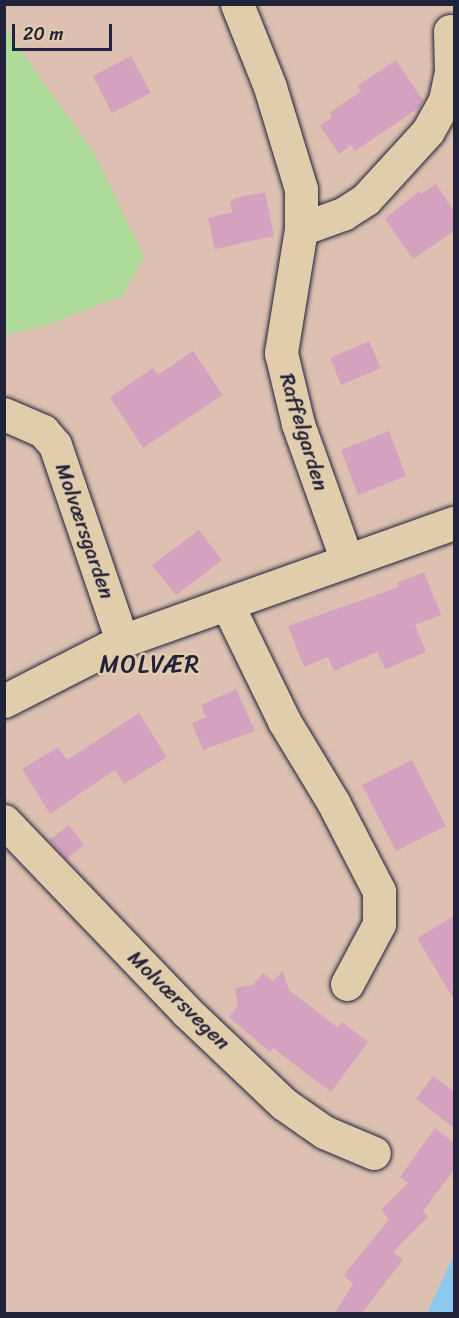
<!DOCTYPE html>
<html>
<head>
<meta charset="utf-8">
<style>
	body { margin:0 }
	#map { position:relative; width:459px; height:1318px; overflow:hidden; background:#ddc0b1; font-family:Sriracha,sans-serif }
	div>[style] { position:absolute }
	.green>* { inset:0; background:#aedb99 }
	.water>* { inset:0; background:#8cc9ed }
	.building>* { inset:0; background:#d4a2be }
	.roads { filter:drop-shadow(0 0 2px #22223b) drop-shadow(0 0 2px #22223b) }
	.minor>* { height:33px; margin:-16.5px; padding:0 16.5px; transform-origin:16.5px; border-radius:16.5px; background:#e1cdab }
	span { translate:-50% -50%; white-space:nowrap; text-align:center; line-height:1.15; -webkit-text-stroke:5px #e1cdab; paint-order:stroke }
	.street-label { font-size:21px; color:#22223b }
	.quarter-label { font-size:24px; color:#22223b; letter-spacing:1.5px }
	.frame { position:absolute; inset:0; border:6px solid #22223b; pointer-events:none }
	.scale { position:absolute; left:12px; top:24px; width:100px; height:27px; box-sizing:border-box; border:3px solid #22223b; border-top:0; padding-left:8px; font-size:18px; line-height:21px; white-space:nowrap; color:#22223b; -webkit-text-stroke:4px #e1cdab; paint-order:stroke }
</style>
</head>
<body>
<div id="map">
	<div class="green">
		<i style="clip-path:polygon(5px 28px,96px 156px,144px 257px,122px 296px,47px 325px,5px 335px)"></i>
	</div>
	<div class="water">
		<i style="clip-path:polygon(454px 1255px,454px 1313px,427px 1313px,440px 1285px)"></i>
	</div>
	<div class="building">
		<i style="clip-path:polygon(131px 56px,151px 93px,112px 113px,93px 76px)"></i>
		<i style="clip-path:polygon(396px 60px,423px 100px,420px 107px,355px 151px,351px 145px,339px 154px,320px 126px,332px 117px,329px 113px,361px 91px,357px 86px)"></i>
		<i style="clip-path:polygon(436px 184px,454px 211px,454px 231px,413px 259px,385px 219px,419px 191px,421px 194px)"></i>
		<i style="clip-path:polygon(265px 192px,274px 236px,215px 249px,208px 218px,232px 212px,230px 202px,236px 198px)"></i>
		<i style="clip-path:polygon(369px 341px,381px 368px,341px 385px,330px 358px)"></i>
		<i style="clip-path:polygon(193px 351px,223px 395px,143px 448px,110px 397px,153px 368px,158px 375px)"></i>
		<i style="clip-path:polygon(389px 431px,406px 476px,358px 495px,341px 450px)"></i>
		<i style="clip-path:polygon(199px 530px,222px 560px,176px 595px,152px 565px)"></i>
		<i style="clip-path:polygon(424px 572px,441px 615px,415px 625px,426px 652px,385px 669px,377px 652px,334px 671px,328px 657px,304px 667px,288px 626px,399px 587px,397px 583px)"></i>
		<i style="clip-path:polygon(236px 689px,255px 731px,203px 750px,192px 723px,206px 717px,201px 705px)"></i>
		<i style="clip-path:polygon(139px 713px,167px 757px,124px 784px,115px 770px,50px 814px,22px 769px,58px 747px,67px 760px)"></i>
		<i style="clip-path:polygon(412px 760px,446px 826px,396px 851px,362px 785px)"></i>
		<i style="clip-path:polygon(69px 825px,84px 845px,66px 859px,49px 840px)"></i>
		<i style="clip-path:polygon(454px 916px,454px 1000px,417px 938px)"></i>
		<i style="clip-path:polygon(283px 971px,289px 990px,337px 1027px,342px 1022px,368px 1042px,331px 1092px,273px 1048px,270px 1052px,229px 1017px,238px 1006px,235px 988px,253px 985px,263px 973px,273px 981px)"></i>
		<i style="clip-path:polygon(433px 1076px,454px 1092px,454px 1128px,416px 1099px)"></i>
		<i style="clip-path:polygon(435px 1128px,454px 1143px,454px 1170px,423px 1211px,428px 1217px,393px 1252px,403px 1260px,361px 1314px,334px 1314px,353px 1284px,344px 1275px,389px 1219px,381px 1210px,408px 1183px,400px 1177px)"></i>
	</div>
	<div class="roads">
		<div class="minor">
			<i style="left:237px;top:4px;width:89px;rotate:68.3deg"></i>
			<i style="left:270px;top:87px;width:107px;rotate:73.1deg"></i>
			<i style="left:301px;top:189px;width:40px;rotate:90deg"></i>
			<i style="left:301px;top:229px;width:126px;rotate:99.2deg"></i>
			<i style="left:281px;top:353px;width:73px;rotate:76.5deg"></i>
			<i style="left:298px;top:424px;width:145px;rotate:70.3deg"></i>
			<i style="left:301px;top:229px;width:45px;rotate:-19.7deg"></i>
			<i style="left:343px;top:214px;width:27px;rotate:-33deg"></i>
			<i style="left:366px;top:199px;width:92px;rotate:-47.6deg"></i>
			<i style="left:428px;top:131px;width:35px;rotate:-61deg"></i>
			<i style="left:445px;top:100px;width:29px;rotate:-78deg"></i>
			<i style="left:451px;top:72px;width:41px;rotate:-91.4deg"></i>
			<i style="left:4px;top:414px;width:43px;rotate:23.6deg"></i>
			<i style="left:43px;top:431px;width:18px;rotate:49deg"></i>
			<i style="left:55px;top:445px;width:207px;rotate:71.1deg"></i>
			<i style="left:228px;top:606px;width:128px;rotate:64deg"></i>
			<i style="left:284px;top:721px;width:95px;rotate:58.8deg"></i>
			<i style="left:333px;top:802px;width:100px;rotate:62.7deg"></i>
			<i style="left:379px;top:891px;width:33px;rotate:90deg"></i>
			<i style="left:379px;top:924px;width:68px;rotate:118.1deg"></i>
			<i style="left:4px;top:701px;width:132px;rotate:-27deg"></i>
			<i style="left:122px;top:641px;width:352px;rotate:-19.6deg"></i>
			<i style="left:4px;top:821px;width:263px;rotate:46.2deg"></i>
			<i style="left:186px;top:1011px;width:135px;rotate:43.5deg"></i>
			<i style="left:284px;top:1104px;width:49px;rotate:35deg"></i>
			<i style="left:324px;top:1132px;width:54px;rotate:22.8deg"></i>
		</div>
	</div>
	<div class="street-label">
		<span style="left:304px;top:432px;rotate:73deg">Raffelgarden</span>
		<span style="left:85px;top:531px;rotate:71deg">Molværsgarden</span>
		<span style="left:179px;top:1000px;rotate:44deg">Molværsvegen</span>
	</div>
	<div class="quarter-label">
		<span style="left:150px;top:665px">MOLVÆR</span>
	</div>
	<div class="frame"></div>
	<div class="scale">20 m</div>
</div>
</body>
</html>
